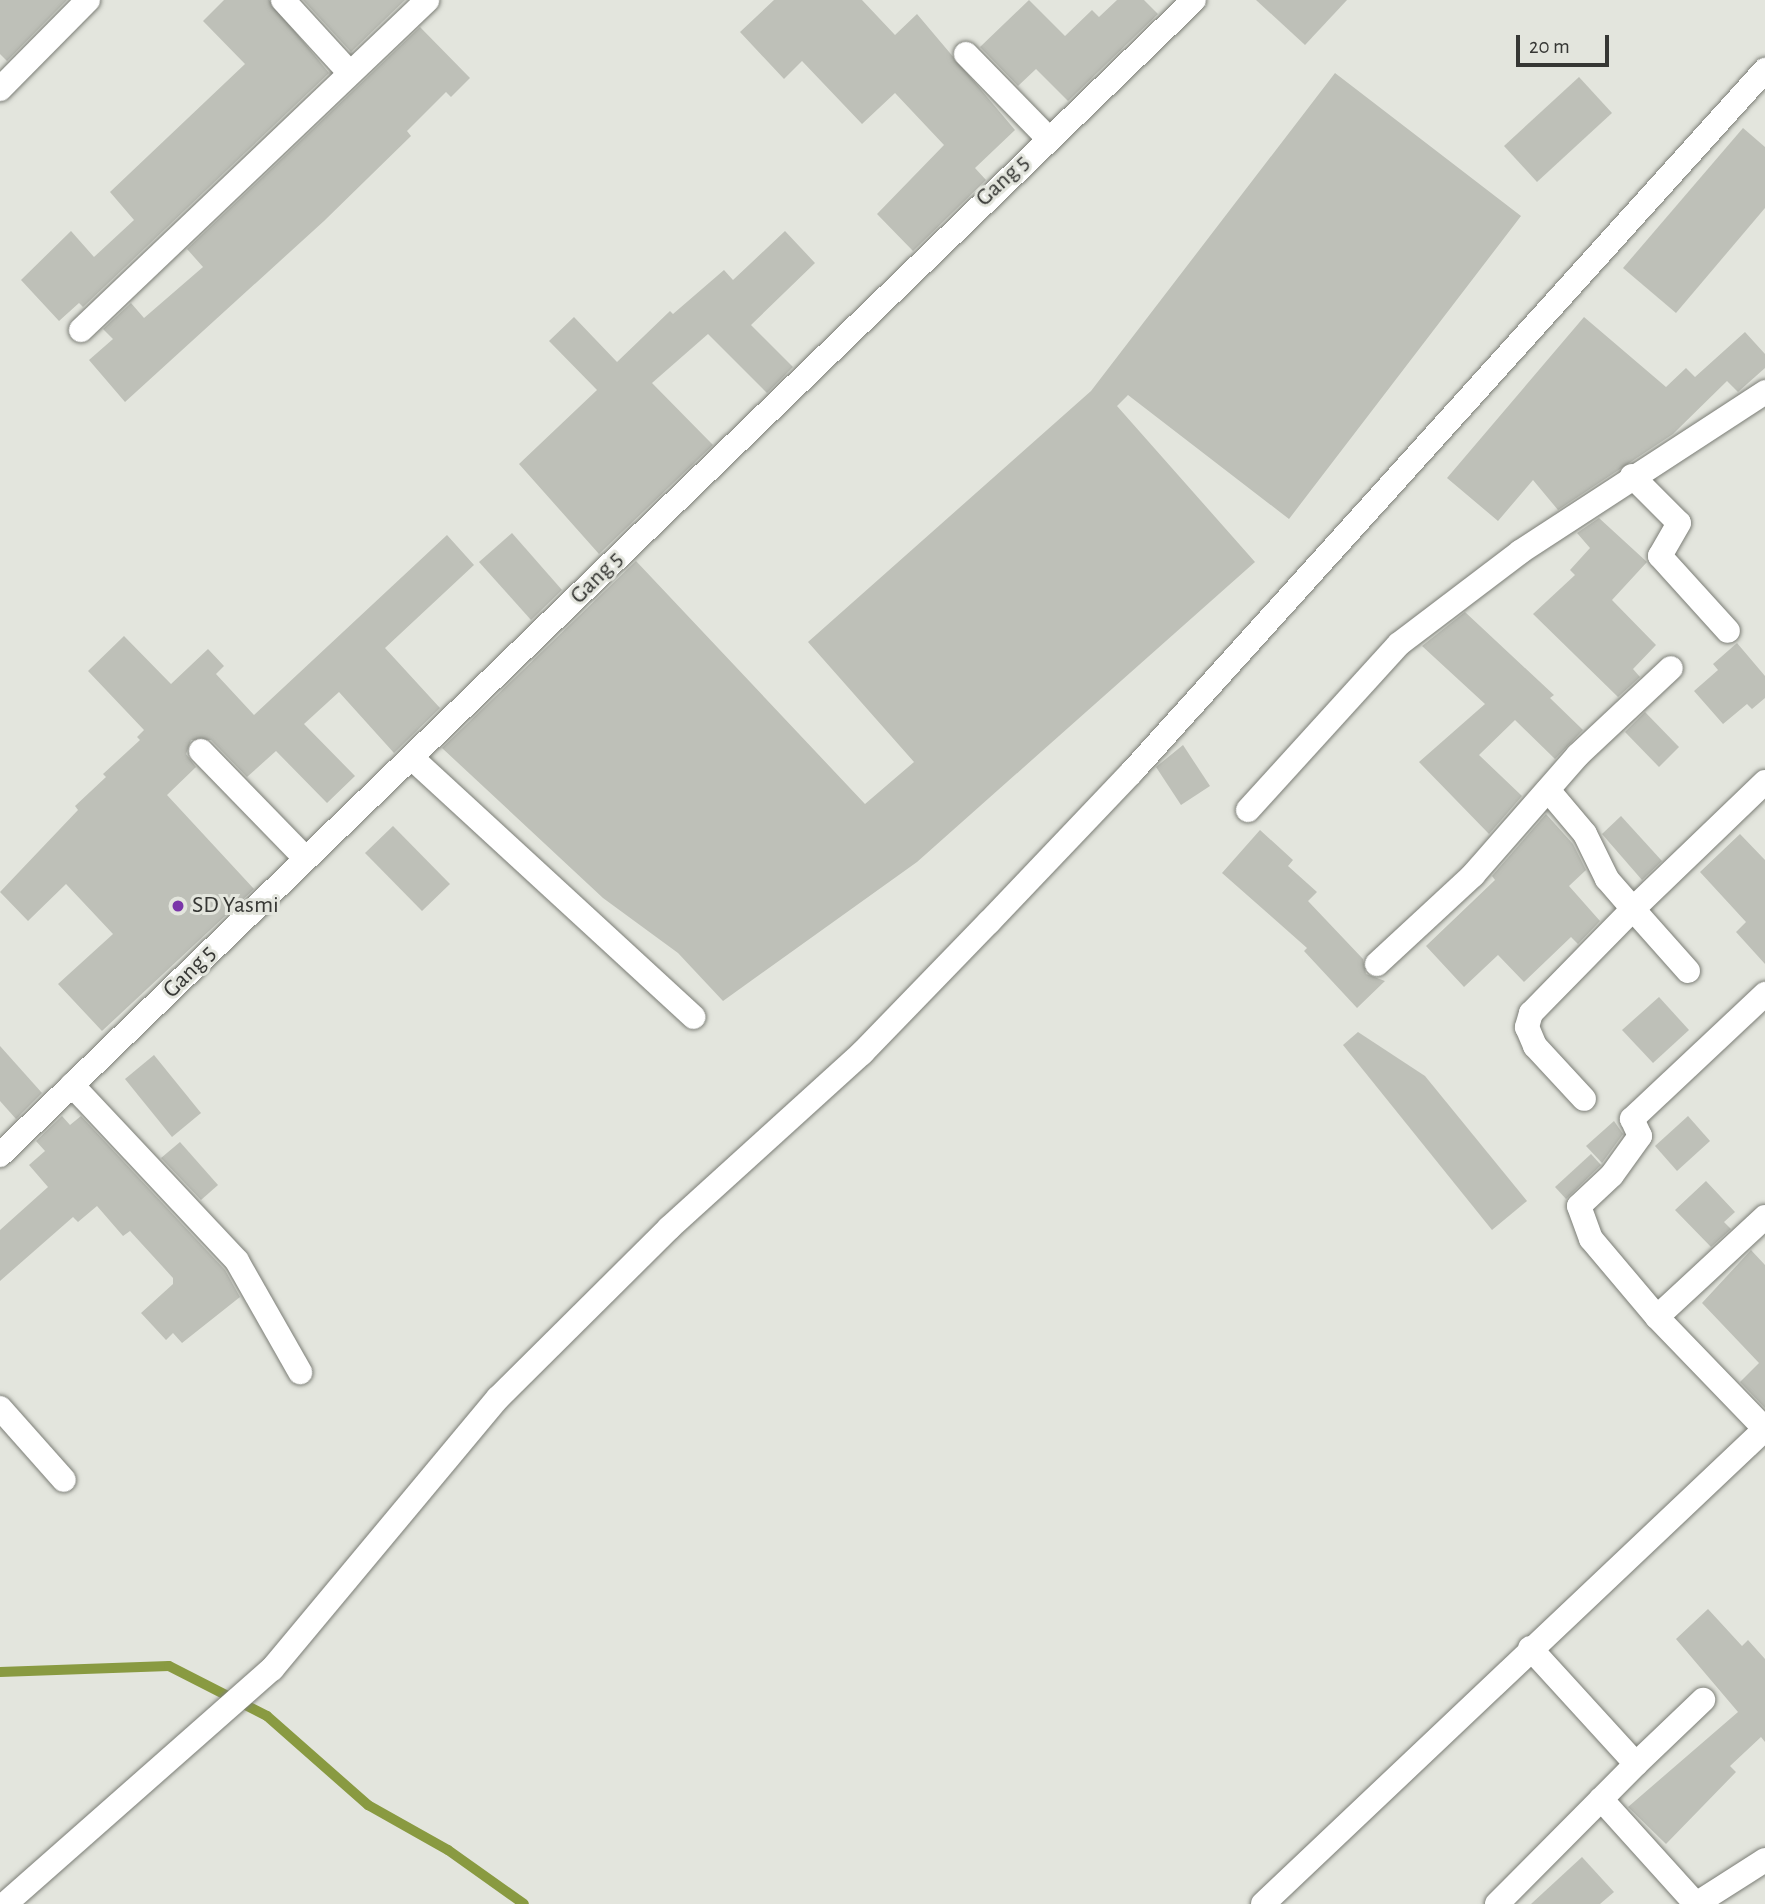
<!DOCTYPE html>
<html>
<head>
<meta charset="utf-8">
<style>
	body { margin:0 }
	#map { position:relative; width:1765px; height:1904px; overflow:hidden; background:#e3e5dd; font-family:"Alegreya Sans",sans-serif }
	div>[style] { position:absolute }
	.stream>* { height:10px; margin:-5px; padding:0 5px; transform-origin:5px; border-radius:5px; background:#899a41 }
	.building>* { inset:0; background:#bec0b8 }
	.roads { filter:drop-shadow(0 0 2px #7b7d76) drop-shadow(0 0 2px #7b7d76) }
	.street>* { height:24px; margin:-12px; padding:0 12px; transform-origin:12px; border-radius:12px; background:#fff }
	.dots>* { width:19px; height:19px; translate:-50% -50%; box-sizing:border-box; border:4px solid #e3e5dd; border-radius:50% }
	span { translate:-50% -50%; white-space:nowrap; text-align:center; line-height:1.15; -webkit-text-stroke:6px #e3e5dd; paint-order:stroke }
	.street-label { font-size:24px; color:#363734 }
	.poi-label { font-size:24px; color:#363734 }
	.left { translate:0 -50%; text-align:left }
	.scale { position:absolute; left:1516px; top:35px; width:93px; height:32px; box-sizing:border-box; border:4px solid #363734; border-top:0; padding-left:9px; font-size:21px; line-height:24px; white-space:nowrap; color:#363734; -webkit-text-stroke:5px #e3e5dd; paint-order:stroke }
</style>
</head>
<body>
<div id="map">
	<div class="stream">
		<i style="left:0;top:1672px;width:169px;rotate:-2deg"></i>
		<i style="left:169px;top:1666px;width:110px;rotate:27deg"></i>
		<i style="left:267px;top:1716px;width:135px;rotate:41.4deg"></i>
		<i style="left:368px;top:1805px;width:92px;rotate:29.4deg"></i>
		<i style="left:448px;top:1850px;width:93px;rotate:35.4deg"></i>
	</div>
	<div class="building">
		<i style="clip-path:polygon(0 0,67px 0,7px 61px,0 54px)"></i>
		<i style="clip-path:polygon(224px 0,269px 0,329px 73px,83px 307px,79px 303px,59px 321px,21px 280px,71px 231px,94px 257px,134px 220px,110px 192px,245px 64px,203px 21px)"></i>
		<i style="clip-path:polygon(303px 0,405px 0,351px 52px)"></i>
		<i style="clip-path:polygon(774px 0,862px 0,895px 35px,917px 14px,1015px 130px,975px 168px,986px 180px,913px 251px,877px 214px,944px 145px,895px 93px,862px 124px,802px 61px,784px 79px,740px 32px)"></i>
		<i style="clip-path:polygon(1029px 0,1065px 36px,1092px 10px,1099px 17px,1117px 0,1144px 0,1158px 14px,1068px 101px,1036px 69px,1018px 86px,980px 47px)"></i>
		<i style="clip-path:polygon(1256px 0,1347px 0,1305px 45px)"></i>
		<i style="clip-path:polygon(420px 27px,470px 78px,451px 97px,446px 92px,407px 131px,411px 136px,324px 221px,125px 402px,89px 360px,113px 339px,103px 329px,131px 303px,144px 318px,203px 267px,187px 249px)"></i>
		<i style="clip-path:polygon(1335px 73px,1521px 216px,1289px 519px,1128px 395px,1117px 406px,1255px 562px,917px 862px,723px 1001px,678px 953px,603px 898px,442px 748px,636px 561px,865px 804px,914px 762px,808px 642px,1091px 391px)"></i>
		<i style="clip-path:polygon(1579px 77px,1612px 113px,1537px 182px,1504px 146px)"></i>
		<i style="clip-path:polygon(1743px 128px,1765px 147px,1765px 208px,1676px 313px,1623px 268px)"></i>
		<i style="clip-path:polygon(785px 231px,815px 263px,751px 325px,793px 367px,767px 393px,708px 334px,652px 383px,713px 445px,599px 554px,519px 464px,597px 390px,549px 341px,574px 317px,617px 362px,670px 311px,673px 314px,724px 270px,733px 280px)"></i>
		<i style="clip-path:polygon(1584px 317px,1666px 387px,1686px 368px,1695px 377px,1745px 332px,1765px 354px,1765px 368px,1738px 392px,1727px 381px,1673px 434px,1558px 510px,1533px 480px,1498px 521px,1447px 478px)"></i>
		<i style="clip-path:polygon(1599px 518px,1647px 562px,1612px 600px,1656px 645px,1633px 669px,1640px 677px,1618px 697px,1533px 614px,1575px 575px,1570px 570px,1590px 548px,1577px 533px)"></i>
		<i style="clip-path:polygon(512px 533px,562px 590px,531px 620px,479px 562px)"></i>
		<i style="clip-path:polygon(447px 535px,474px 565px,385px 648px,440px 708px,394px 753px,339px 692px,304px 724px,355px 776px,327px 803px,276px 751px,247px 777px,211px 740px,191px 740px,186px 754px,196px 767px,167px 795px,254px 889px,102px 1031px,58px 984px,113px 934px,66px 884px,28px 921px,0 892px,78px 810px,75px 806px,106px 777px,103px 774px,140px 740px,137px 737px,144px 730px,88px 671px,124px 636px,171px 684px,208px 649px,224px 666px,216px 674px,254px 715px)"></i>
		<i style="clip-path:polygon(1465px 612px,1554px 695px,1550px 698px,1583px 730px,1555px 759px,1515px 720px,1479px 755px,1522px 796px,1489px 834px,1419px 762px,1485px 704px,1422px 646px)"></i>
		<i style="clip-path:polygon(1737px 643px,1765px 676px,1765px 698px,1752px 709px,1747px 704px,1723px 724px,1694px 691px,1718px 670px,1713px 664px)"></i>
		<i style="clip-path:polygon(1645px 712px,1679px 747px,1659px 767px,1625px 732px)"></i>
		<i style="clip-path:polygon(1183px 745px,1210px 786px,1181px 805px,1156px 767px)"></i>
		<i style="clip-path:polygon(1546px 814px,1573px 844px,1586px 870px,1569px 886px,1600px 921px,1578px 944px,1571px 937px,1524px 982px,1498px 955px,1464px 987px,1426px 946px,1495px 880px,1492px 876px)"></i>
		<i style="clip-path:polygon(1621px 816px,1662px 861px,1642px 880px,1602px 834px)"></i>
		<i style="clip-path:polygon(393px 826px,450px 884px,422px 911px,365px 853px)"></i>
		<i style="clip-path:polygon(1260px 830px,1293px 860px,1288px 866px,1317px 892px,1308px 901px,1363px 959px,1366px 974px,1385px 981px,1357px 1008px,1304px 951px,1307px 948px,1222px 873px)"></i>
		<i style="clip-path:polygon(1740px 834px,1765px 860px,1765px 964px,1736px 932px,1746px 922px,1700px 872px)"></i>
		<i style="clip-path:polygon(1659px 997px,1689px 1030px,1653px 1063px,1622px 1030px)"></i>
		<i style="clip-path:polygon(1358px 1032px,1425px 1076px,1527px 1201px,1492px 1230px,1343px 1045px)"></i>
		<i style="clip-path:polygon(0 1046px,42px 1093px,16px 1119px,0 1101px)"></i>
		<i style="clip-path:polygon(154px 1055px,201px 1113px,172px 1137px,125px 1079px)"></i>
		<i style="clip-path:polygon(62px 1116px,70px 1125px,81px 1116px,225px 1270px,240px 1297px,182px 1343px,173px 1333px,166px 1340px,141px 1313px,173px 1284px,173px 1278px,130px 1231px,123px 1236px,97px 1206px,78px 1222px,73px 1217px,0 1281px,0 1230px,48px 1187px,29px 1165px,45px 1151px,36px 1141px)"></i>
		<i style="clip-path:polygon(1688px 1116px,1710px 1141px,1677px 1171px,1655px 1146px)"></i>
		<i style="clip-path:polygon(1614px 1121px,1623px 1134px,1602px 1163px,1586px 1146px)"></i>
		<i style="clip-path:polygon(180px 1142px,218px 1185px,201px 1200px,161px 1158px)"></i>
		<i style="clip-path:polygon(1591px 1154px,1601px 1165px,1566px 1199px,1555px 1187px)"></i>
		<i style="clip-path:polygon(1706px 1181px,1735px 1212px,1724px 1222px,1731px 1229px,1711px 1247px,1675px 1210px)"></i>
		<i style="clip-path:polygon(1751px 1250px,1765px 1265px,1765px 1408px,1740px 1382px,1759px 1363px,1702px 1303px)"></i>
		<i style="clip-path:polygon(1708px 1609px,1742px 1646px,1748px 1640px,1765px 1659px,1765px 1742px,1761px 1737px,1730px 1766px,1736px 1772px,1666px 1844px,1628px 1807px,1738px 1712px,1676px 1639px)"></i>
		<i style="clip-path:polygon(1582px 1857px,1614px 1892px,1600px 1904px,1531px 1904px)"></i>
	</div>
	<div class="roads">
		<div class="street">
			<i style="left:283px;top:0;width:98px;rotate:47.5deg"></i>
			<i style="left:966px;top:54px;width:119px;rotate:45.7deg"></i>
			<i style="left:0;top:89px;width:125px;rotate:-45.3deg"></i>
			<i style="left:81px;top:330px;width:478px;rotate:-43.6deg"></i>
			<i style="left:1632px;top:476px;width:66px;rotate:45deg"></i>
			<i style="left:1679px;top:523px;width:38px;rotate:120deg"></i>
			<i style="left:1660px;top:556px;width:101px;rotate:47.8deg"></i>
			<i style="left:201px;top:751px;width:149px;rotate:45.8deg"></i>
			<i style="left:413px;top:759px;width:381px;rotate:42.6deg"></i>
			<i style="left:1548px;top:790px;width:57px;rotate:49.9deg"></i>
			<i style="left:1585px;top:834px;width:50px;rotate:63.9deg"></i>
			<i style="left:1607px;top:879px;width:40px;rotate:49deg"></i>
			<i style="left:1633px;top:909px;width:146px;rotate:134.4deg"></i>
			<i style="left:1531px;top:1013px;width:15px;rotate:106deg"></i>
			<i style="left:1527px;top:1027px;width:21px;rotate:67deg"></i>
			<i style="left:1535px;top:1046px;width:72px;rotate:47.2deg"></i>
			<i style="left:1248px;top:810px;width:224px;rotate:-47.7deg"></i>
			<i style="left:1399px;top:644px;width:152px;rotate:-37.2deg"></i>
			<i style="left:1520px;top:552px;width:293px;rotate:-33.1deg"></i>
			<i style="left:1377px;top:964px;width:131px;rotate:-42.8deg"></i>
			<i style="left:1473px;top:875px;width:159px;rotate:-48.8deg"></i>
			<i style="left:1578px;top:755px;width:127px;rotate:-43.1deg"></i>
			<i style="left:1688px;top:971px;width:83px;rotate:-131.6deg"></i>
			<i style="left:1633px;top:909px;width:183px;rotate:-43.9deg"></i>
			<i style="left:72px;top:1085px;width:241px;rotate:46.8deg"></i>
			<i style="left:237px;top:1261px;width:128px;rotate:60.4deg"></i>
			<i style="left:0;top:1155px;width:1661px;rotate:-44.05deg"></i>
			<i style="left:1657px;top:1317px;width:102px;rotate:-130.2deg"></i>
			<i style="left:1591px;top:1239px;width:35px;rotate:-110deg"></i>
			<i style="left:1579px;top:1206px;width:45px;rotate:-43.2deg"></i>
			<i style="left:1612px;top:1175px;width:48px;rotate:-54.3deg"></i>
			<i style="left:1640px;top:1136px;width:19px;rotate:-115deg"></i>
			<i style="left:1632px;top:1119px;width:183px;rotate:-43.2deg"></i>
			<i style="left:0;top:1408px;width:96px;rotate:48.4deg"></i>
			<i style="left:1636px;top:1764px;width:93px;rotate:-43.7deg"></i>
			<i style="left:1601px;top:1799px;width:142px;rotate:47.9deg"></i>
			<i style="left:5px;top:1904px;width:356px;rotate:-41.4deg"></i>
			<i style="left:272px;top:1669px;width:353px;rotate:-50.2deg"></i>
			<i style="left:498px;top:1398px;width:241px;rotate:-44.8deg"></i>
			<i style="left:669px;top:1228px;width:261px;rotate:-42.2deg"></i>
			<i style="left:862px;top:1053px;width:182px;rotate:-45.9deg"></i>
			<i style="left:989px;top:922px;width:206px;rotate:-46.4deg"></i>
			<i style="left:1131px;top:773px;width:947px;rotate:-47.95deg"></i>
			<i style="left:1263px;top:1904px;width:691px;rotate:-43.42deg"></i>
			<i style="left:1765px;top:1429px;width:156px;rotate:-134deg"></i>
			<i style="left:1657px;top:1317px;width:147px;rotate:-42.8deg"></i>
			<i style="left:1497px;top:1904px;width:197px;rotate:-45.2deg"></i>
			<i style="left:1636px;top:1764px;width:157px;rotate:-132.4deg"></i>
			<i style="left:1696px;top:1904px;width:82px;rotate:-32.5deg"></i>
		</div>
	</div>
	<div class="dots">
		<i style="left:178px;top:906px;background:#7b36a9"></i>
	</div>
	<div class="street-label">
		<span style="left:1003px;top:181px;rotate:-43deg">Gang 5</span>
		<span style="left:597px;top:578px;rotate:-45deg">Gang 5</span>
		<span style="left:190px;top:972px;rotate:-45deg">Gang 5</span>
	</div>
	<div class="poi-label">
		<span class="left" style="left:192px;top:906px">SD Yasmi</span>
	</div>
	<div class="scale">20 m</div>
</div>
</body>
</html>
